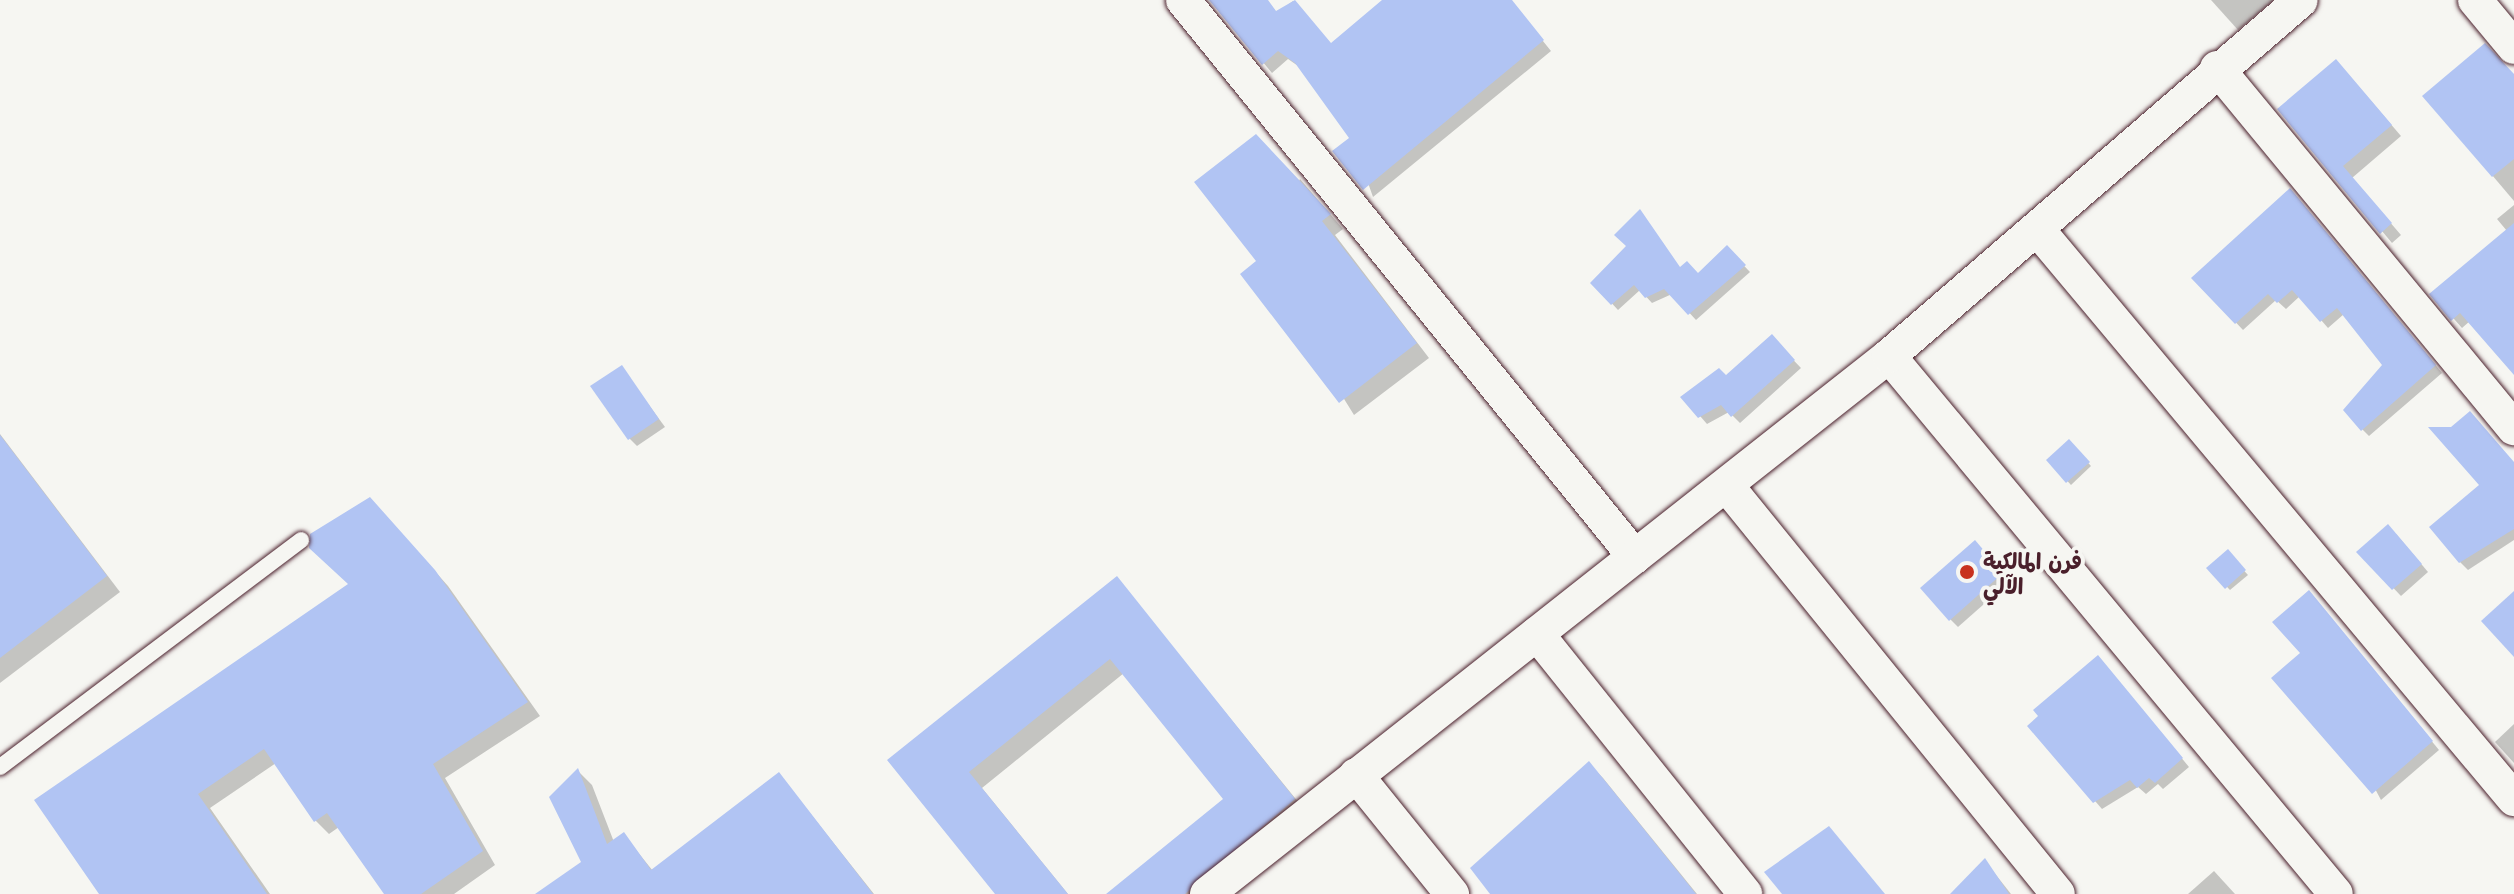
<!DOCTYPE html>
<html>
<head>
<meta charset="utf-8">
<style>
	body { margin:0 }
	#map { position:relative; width:2514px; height:894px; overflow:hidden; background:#f6f6f2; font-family:"Playpen Sans","Playpen Sans Arabic",sans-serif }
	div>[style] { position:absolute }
	.shadow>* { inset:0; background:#0003 }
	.building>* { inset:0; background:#b1c4f3 }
	.roads { filter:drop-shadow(0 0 2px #4a1f2b) drop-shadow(0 0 2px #4a1f2b) }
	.service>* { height:16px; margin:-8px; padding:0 8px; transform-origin:8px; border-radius:8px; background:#f6f6f2 }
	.minor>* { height:34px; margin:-17px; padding:0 17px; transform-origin:17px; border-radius:17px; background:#f6f6f2 }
	.dots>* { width:22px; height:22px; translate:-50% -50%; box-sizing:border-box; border:4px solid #f6f6f2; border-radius:50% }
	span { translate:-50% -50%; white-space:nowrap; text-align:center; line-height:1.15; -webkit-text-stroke:8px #f6f6f2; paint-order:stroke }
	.poi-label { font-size:22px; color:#4a1f2b; font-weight:700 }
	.left { translate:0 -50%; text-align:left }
</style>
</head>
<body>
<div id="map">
	<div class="shadow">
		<i style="clip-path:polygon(1211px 0,1267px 0,1277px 13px,1293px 1px,1332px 45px,1383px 0,1510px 0,1551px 51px,1373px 197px,1352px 138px,1301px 68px,1288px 59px,1272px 73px)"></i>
		<i style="clip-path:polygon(2211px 0,2274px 0,2238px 30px)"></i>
		<i style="clip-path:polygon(2346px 72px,2401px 136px,2352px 178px,2401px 235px,2392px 243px,2280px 109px)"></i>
		<i style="clip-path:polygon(2514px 77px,2514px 201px,2425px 96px)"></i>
		<i style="clip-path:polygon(1300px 179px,1343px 229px,1335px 235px,1429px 358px,1354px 415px,1259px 262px)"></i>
		<i style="clip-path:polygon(2297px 197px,2442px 373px,2369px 436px,2362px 429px,2385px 365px,2344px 314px,2328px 328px,2300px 296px,2286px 309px,2276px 300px,2243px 330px,2194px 278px)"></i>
		<i style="clip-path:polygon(2514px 205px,2514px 369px,2470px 321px,2462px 328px,2432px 294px,2507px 231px,2497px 219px)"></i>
		<i style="clip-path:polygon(1727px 248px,1750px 272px,1696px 320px,1672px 294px,1652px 303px,1640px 290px,1618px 310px,1593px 283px,1681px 269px,1698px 275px)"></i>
		<i style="clip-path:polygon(1779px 345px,1801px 368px,1740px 423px,1729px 412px,1707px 424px,1700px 416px,1726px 378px)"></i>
		<i style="clip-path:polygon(621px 367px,665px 427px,637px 446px,630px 439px)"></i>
		<i style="clip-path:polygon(0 434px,120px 592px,0 683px)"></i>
		<i style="clip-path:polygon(2069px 442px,2091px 466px,2071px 485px,2048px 460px)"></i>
		<i style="clip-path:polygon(2514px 467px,2514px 540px,2468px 570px,2460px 562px)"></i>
		<i style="clip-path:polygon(384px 514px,448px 586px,540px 716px,445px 778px,495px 865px,454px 894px,386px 894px,339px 827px,329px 834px,315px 820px,276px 763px,210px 808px,270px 894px,101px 894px,351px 585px)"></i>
		<i style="clip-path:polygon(2396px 534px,2428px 572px,2401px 596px,2359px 552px)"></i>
		<i style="clip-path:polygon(1982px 550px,2009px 582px,1958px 627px,1950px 619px)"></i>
		<i style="clip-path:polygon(2227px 552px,2248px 575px,2230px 590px,2209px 568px)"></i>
		<i style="clip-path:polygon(1117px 579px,1308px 814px,1212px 894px,1109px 894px,1226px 799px,1124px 673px,982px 788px,1068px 894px,997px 894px,890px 760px)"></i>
		<i style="clip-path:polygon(2316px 600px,2439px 750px,2381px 800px,2303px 653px)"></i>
		<i style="clip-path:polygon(2105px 665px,2189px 767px,2163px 789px,2158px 784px,2146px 794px,2138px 787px,2102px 809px,2095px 801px)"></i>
		<i style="clip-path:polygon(2514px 724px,2514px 763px,2495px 742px)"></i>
		<i style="clip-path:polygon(1589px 764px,1603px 778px,1697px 894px,1492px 894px)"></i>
		<i style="clip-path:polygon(578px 771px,592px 785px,614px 842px,624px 835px,653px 871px,779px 774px,874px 894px,539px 894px,584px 863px)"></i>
		<i style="clip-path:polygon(1985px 861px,2011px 894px,1953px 894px)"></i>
		<i style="clip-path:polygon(2214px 871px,2235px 894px,2188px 894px)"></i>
	</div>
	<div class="building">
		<i style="clip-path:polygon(1209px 0,1268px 0,1276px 11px,1295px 0,1331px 43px,1382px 0,1512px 0,1544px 40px,1363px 190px,1332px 151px,1349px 138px,1295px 63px,1278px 51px,1262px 65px)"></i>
		<i style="clip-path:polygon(2485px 43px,2514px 74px,2514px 159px,2492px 177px,2422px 96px)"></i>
		<i style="clip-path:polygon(2336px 59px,2392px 125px,2343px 166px,2392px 223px,2380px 234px,2277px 109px)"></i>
		<i style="clip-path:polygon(1256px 134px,1331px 214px,1322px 221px,1417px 343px,1339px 403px,1240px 274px,1256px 261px,1194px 182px)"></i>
		<i style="clip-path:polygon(2290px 188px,2436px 365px,2361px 431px,2343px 410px,2382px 365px,2337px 308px,2320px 322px,2292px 290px,2277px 303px,2268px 294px,2235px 324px,2191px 278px)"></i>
		<i style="clip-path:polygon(1640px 209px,1680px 267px,1687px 261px,1698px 273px,1727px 245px,1746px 265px,1688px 315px,1664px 289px,1645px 298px,1634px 285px,1611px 305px,1590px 283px,1626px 246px,1614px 235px)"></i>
		<i style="clip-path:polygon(2514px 223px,2514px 375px,2460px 313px,2451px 321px,2429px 294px)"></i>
		<i style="clip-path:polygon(1772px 334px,1795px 360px,1731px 417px,1721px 405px,1698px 418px,1680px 397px,1719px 368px,1726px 375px)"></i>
		<i style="clip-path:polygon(622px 365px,659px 419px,628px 440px,590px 386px)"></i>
		<i style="clip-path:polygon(2470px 411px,2514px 462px,2514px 529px,2459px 563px,2429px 527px,2479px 485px,2428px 427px,2451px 427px)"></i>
		<i style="clip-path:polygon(0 435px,107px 576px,0 658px)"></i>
		<i style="clip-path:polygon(2069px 439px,2090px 462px,2066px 483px,2046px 460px)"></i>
		<i style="clip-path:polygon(370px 497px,435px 570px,528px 702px,433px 764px,483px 851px,421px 894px,384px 894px,327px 813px,314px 822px,264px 749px,198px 794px,267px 894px,99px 894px,34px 800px,348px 584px,309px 548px,310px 534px)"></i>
		<i style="clip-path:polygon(2388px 524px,2422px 564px,2392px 590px,2356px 552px)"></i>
		<i style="clip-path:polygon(1975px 540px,2003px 573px,1949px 621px,1920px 588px)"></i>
		<i style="clip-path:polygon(2228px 549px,2246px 570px,2225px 589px,2206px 568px)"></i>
		<i style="clip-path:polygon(1117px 576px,1295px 799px,1185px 894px,1106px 894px,1223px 799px,1110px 659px,969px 772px,1068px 894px,995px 894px,887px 760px)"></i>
		<i style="clip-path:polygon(2309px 590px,2433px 741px,2372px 794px,2271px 678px,2300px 653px,2272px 622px)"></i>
		<i style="clip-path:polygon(2514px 591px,2514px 657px,2481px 621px)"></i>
		<i style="clip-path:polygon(2098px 655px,2183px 758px,2155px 783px,2149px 778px,2137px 788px,2130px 780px,2093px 803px,2027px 726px,2038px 716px,2033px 710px)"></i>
		<i style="clip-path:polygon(1589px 761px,1696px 894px,1490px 894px,1470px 868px)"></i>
		<i style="clip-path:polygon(578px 768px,607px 844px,624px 832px,651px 870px,779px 772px,873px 894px,535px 894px,581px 862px,549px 797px)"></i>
		<i style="clip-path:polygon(1829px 826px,1885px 894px,1782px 894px,1764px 872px)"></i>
		<i style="clip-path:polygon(1985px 858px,2009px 894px,1950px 894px)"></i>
	</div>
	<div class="roads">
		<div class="service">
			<i style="left:0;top:767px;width:377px;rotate:-37deg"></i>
		</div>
		<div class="minor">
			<i style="left:1183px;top:0;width:717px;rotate:50.94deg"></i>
			<i style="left:2475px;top:0;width:61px;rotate:50.3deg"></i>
			<i style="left:2217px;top:68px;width:467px;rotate:50.5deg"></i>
			<i style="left:2038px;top:230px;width:742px;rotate:50.09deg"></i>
			<i style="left:1889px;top:356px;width:699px;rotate:50.28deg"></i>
			<i style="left:1727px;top:486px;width:525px;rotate:50.95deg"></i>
			<i style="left:1537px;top:634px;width:333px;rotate:51.3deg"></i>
			<i style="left:1356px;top:775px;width:153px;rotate:51.1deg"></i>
			<i style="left:1207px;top:894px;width:869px;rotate:-38.27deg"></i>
			<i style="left:1889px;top:356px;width:544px;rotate:-40.83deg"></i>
		</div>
	</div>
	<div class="dots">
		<i style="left:1967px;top:572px;background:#c8321e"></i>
	</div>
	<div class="poi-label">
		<span class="left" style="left:1983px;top:572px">فرن المالكية<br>الآلي</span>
	</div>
</div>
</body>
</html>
